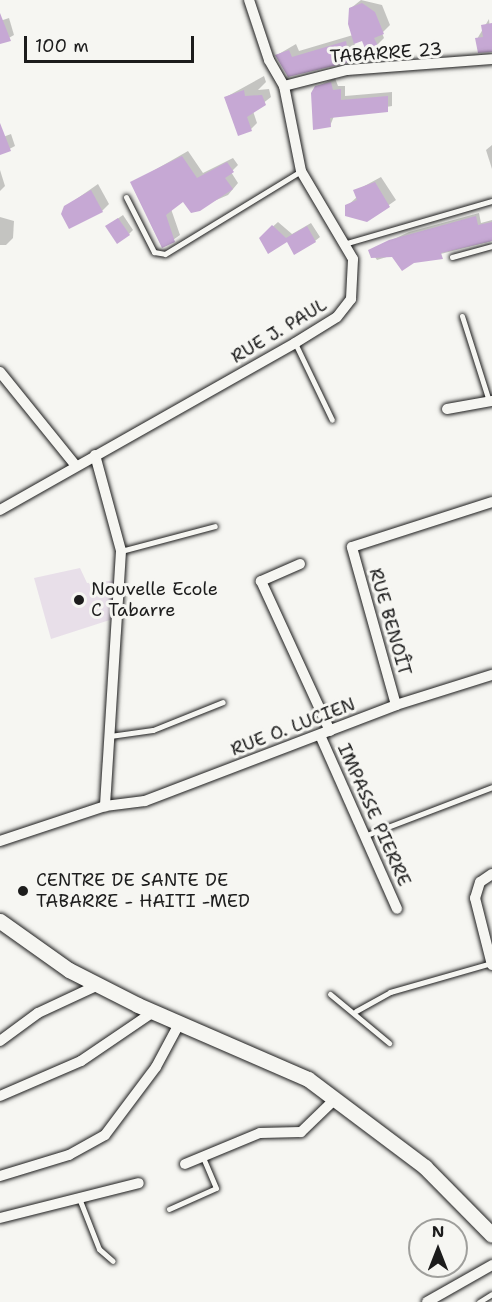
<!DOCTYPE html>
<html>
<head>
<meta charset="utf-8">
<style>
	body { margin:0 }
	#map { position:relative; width:492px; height:1302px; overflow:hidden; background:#f6f6f2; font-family:"Shantell Sans",sans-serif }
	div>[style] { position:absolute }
	.built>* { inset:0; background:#e8dfe9 }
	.shadow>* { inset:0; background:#0003 }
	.building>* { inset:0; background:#c6a8d4 }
	.roads { filter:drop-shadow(0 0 2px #1c1c1c) drop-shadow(0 0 2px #1c1c1c) }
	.service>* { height:5px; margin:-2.5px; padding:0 2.5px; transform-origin:2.5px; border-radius:2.5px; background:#f6f6f2 }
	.minor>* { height:10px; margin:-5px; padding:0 5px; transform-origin:5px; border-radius:5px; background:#f6f6f2 }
	.secondary>* { height:15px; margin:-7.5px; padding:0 7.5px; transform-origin:7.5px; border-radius:7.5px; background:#f6f6f2 }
	.dots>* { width:16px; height:16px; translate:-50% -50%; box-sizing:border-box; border:3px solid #f6f6f2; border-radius:50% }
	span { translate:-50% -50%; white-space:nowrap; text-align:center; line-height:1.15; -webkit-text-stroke:6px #f6f6f2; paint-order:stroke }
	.street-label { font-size:18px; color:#1c1c1c }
	.poi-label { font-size:18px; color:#1c1c1c }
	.left { translate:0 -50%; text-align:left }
	.north { position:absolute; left:408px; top:1218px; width:60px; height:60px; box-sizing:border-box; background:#f6f6f2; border:2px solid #9f9f9c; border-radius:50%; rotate:0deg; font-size:16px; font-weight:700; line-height:24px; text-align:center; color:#1c1c1c }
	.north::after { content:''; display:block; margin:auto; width:21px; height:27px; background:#1c1c1c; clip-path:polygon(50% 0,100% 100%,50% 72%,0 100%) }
	.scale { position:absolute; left:24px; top:36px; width:170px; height:27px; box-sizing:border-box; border:3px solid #1c1c1c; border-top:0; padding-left:8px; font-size:18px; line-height:21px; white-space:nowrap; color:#1c1c1c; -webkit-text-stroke:4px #f6f6f2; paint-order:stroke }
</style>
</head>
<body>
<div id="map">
	<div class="built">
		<i style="clip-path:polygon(80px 568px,87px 583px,119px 580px,119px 617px,51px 639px,34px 578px)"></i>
	</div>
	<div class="shadow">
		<i style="clip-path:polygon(361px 0,382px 5px,390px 25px,382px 33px,384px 38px,377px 45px,363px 39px,354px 42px,357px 54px,350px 61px,288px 76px,277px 55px,296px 44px,299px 51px,353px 35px,351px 8px)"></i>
		<i style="clip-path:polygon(9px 18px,14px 35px,0 43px,0 21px)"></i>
		<i style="clip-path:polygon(489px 19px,492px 52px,479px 51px,477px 39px)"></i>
		<i style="clip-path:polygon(264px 76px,266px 82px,258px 90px,269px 89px,271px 97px,253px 111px,257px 123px,251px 129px,226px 97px)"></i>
		<i style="clip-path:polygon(335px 78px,338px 86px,345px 86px,345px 96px,392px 92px,392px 106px,334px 116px,330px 126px,316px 87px)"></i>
		<i style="clip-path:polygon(0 129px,3px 137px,11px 134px,15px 146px,0 154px)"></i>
		<i style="clip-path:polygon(492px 145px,492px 169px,486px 150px)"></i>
		<i style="clip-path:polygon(188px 151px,203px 173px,233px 158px,238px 165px,231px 172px,238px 183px,228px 195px,191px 211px,184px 200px,171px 209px,180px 235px,163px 247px,132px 183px)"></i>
		<i style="clip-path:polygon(0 170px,5px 186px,0 191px)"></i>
		<i style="clip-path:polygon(381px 177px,396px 200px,369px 219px,346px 215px,347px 206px,357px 197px,355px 191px)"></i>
		<i style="clip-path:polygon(98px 184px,109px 204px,102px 211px,65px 207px)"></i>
		<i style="clip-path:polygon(479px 213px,481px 223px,492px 220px,492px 241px,413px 261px,393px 255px,377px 260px,370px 250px,409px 232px)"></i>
		<i style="clip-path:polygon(123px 215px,133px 230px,129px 234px,107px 226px)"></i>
		<i style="clip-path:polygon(0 217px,14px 221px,13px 238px,6px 245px,0 245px)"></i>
		<i style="clip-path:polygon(278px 222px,292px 234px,311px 223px,320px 237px,315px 241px,260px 238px)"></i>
	</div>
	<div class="building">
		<i style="clip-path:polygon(362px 3px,375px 12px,384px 34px,374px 38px,378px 46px,366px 51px,362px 41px,354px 44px,348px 24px,349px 8px)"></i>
		<i style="clip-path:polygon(0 13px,11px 41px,0 44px)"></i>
		<i style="clip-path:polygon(492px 23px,492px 52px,478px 53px,475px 38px,483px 37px,481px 25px)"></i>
		<i style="clip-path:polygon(346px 41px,350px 62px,288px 77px,275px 55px,289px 50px,292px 57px)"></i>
		<i style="clip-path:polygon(331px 82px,333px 90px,341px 89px,341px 100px,388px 96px,388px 112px,330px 118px,331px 127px,313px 130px,311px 93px,315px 86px)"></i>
		<i style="clip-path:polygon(244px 90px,245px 96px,262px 95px,266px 105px,247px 117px,252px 131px,238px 136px,224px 97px)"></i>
		<i style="clip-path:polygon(0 123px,11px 151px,0 155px)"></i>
		<i style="clip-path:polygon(182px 156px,197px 178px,227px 162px,234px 172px,225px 178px,233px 189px,200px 211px,191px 213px,183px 202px,166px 215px,175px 242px,162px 248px,130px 182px)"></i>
		<i style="clip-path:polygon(375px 182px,390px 207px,367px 222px,345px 216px,345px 205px,357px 200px,353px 190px)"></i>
		<i style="clip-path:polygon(91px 190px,103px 212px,69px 229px,61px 214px,64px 206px)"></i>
		<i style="clip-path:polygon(476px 216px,478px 225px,492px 222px,492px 241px,441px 253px,443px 259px,414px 263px,402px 271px,392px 257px,371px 258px,368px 250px,389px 240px)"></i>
		<i style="clip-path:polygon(118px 218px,130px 235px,117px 244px,105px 226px)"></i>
		<i style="clip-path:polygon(272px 225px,286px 238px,307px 226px,316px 242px,294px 255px,287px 242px,268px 254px,259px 238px)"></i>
	</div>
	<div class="roads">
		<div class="service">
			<i style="left:126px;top:197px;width:62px;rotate:63deg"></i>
			<i style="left:154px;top:252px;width:11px;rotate:10deg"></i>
			<i style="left:165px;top:254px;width:159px;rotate:-31.4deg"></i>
			<i style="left:347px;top:243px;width:151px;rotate:-16.2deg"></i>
			<i style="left:452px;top:257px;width:41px;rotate:-15.4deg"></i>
			<i style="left:462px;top:316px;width:89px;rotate:72.4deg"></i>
			<i style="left:295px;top:343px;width:85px;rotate:64.3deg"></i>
			<i style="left:121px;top:551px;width:97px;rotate:-14.9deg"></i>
			<i style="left:110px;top:736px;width:43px;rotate:-7.9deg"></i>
			<i style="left:153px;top:730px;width:75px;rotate:-21.8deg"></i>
			<i style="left:364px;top:836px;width:137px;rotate:-20.9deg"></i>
			<i style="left:330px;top:994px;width:77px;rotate:39.7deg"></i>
			<i style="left:356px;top:1011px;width:39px;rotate:-29deg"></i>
			<i style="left:390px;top:992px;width:105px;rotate:-16deg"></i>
			<i style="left:79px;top:1198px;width:55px;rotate:68.6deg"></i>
			<i style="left:99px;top:1249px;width:18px;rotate:41deg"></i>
			<i style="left:169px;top:1209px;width:51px;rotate:-24.1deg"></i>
			<i style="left:216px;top:1188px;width:34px;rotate:-113deg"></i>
			<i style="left:479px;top:1302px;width:15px;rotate:-32deg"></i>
		</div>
		<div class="minor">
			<i style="left:284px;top:86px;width:65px;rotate:-14.3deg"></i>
			<i style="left:347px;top:70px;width:145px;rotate:-4.3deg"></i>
			<i style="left:0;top:372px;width:121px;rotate:51deg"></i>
			<i style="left:447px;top:409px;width:46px;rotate:-10.1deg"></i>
			<i style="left:95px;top:455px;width:99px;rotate:74.8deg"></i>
			<i style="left:121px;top:551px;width:256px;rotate:93.6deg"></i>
			<i style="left:0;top:510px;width:339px;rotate:-29.5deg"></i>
			<i style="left:295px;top:343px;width:49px;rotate:-31.8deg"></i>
			<i style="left:337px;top:317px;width:23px;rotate:-52deg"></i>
			<i style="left:351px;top:299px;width:40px;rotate:-87.1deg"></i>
			<i style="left:353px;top:259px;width:102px;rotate:-120.6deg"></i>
			<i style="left:301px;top:171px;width:87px;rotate:-101.3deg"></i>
			<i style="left:284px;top:86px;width:30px;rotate:-120deg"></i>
			<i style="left:269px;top:60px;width:63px;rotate:-108.4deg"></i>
			<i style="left:300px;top:564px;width:43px;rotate:156.4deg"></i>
			<i style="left:261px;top:581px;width:165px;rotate:65.3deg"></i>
			<i style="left:396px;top:705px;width:164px;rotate:-105.6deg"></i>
			<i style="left:352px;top:547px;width:147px;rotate:-17.8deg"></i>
			<i style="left:320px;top:735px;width:190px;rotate:66.1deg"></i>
			<i style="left:0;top:841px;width:111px;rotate:-18.4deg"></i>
			<i style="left:105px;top:806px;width:40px;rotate:-7.1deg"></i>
			<i style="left:145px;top:801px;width:269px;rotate:-20.9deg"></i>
			<i style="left:396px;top:705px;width:101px;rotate:-17.4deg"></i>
			<i style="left:492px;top:874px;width:14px;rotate:146deg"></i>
			<i style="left:480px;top:882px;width:17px;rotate:107deg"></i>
			<i style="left:475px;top:898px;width:69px;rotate:75.8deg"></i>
			<i style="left:0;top:1041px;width:47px;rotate:-36.4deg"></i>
			<i style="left:38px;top:1013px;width:66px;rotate:-25deg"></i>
			<i style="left:0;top:1096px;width:88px;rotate:-23.4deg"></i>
			<i style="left:81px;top:1061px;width:87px;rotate:-34.2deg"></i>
			<i style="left:185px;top:1164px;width:81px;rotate:-22.5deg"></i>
			<i style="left:260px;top:1133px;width:41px;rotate:-1.4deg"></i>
			<i style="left:301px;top:1132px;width:47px;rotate:-44.1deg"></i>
			<i style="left:0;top:1176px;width:72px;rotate:-16.9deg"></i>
			<i style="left:69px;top:1155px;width:41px;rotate:-29.1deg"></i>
			<i style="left:105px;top:1135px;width:85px;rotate:-53.1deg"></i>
			<i style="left:156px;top:1067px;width:49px;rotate:-61.9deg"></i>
			<i style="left:0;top:1218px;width:143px;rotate:-14.1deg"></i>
			<i style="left:427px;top:1302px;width:75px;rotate:-29.6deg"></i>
		</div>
		<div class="secondary">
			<i style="left:0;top:921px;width:85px;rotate:35.4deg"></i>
			<i style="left:69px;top:970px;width:77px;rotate:26.9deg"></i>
			<i style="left:138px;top:1005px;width:185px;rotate:23.5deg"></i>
			<i style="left:308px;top:1079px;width:146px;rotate:36.9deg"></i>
			<i style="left:425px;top:1167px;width:95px;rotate:45.4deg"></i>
		</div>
	</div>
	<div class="dots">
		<i style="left:79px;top:600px;background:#1c1c1c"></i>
		<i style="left:23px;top:891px;background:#1c1c1c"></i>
	</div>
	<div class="street-label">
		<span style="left:386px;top:53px;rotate:-4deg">TABARRE 23</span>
		<span style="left:279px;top:331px;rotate:-31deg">RUE J. PAUL</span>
		<span style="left:390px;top:622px;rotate:74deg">RUE BENOÎT</span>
		<span style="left:293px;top:727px;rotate:-21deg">RUE O. LUCIEN</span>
		<span style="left:374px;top:815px;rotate:66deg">IMPASSE PIERRE</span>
	</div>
	<div class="poi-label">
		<span class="left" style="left:91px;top:600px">Nouvelle Ecole<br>C Tabarre</span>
		<span class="left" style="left:36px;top:891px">CENTRE DE SANTE DE<br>TABARRE - HAITI -MED</span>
	</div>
	<div class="north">N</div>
	<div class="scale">100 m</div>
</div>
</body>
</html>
